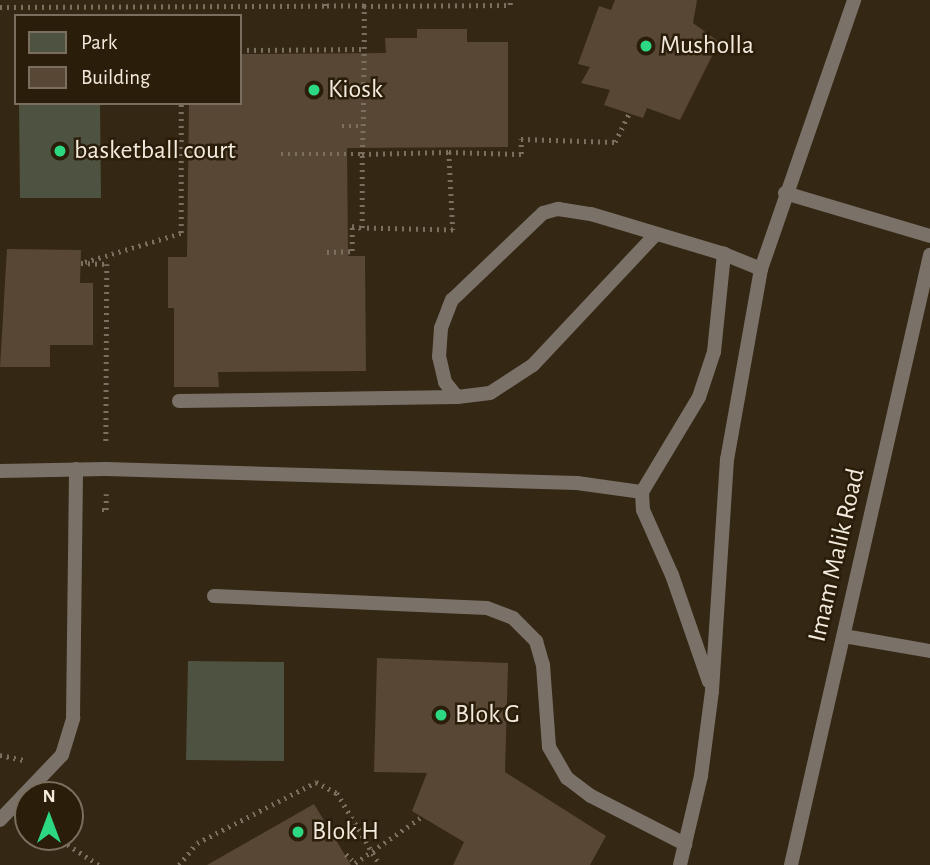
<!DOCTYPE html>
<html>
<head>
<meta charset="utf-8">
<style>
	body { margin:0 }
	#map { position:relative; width:930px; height:865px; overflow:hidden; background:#342713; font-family:"Alegreya Sans",sans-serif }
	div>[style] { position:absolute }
	.green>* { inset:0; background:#4e5241 }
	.building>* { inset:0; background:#584734 }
	.path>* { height:4.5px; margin-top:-2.25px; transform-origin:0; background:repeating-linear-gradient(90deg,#7b6f5e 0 2px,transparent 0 7px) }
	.lane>* { height:14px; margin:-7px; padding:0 7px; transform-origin:7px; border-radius:7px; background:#7a7269 }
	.dots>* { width:19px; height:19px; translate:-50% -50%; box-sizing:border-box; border:4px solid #2a1d09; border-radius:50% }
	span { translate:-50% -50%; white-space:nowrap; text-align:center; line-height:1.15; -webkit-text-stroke:5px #2a1d09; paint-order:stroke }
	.poi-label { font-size:26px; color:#f3eade }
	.left { translate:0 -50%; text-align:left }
	.street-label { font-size:26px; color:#f3eade }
	.legend { position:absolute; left:14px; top:14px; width:228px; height:91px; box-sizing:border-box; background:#2a1d09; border:2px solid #7a6f5e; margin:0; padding:9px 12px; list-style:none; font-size:21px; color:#f3eade }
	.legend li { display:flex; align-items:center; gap:14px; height:35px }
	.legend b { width:35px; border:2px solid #7a6f5e }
	.north { position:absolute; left:14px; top:781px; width:70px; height:70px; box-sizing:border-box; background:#2a1d09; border:2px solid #7a6f5e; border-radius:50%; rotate:0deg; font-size:19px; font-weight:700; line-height:28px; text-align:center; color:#f3eade }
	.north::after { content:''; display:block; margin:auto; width:24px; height:32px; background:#2dd883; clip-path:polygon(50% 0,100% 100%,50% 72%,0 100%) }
</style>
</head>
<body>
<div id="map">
	<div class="green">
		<i style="clip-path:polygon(19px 103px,100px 103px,101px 198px,20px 198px)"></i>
		<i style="clip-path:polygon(188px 661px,284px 662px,284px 761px,186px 760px)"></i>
	</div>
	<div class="building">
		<i style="clip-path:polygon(615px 0,697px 0,693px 23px,719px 42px,680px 120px,647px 108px,643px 118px,604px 105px,610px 90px,581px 83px,590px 67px,578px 64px,599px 6px,611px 10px)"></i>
		<i style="clip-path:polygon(417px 29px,467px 29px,467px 42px,508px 42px,508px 147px,347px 148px,348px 256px,365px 256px,366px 371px,218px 372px,219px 387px,174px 387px,174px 308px,168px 308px,168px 257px,187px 257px,189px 103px,240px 103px,240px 54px,386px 53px,385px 38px,417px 38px)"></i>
		<i style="clip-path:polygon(7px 249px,81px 250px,80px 283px,93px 283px,93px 345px,50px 345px,50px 367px,0 367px)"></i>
		<i style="clip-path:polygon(377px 658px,508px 663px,505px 772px,606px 836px,590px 865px,453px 865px,464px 842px,412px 811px,427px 773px,374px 772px)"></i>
		<i style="clip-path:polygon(314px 804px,351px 865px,207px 865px)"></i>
	</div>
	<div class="path">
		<i style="left:364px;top:6px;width:146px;rotate:-0.4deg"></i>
		<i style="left:510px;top:5px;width:5px;rotate:-90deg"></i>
		<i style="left:0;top:7px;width:326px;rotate:-0.2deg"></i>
		<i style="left:326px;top:6px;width:6px;rotate:-90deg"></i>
		<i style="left:240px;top:50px;width:124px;rotate:-0.5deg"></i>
		<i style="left:364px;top:49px;width:43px;rotate:-90deg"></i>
		<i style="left:364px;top:6px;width:38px;rotate:180deg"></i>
		<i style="left:342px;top:126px;width:21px"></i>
		<i style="left:449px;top:152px;width:72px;rotate:1.6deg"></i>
		<i style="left:521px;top:154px;width:15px;rotate:-90deg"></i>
		<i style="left:521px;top:139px;width:94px;rotate:1.8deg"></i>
		<i style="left:615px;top:142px;width:32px;rotate:-64deg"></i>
		<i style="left:281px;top:154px;width:81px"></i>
		<i style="left:362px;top:154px;width:87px;rotate:-1.3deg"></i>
		<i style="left:449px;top:152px;width:78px;rotate:87.1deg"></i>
		<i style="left:453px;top:230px;width:91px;rotate:-178.7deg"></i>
		<i style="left:362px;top:228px;width:74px;rotate:-90deg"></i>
		<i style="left:362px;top:154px;width:28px;rotate:-88deg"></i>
		<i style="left:363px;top:126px;width:77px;rotate:-89.3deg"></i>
		<i style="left:327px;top:252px;width:25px;rotate:-2deg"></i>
		<i style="left:352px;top:251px;width:25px;rotate:-90deg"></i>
		<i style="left:352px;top:226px;width:10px;rotate:11deg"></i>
		<i style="left:85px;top:262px;width:100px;rotate:-16.8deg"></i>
		<i style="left:181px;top:233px;width:130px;rotate:-90deg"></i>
		<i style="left:81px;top:263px;width:26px;rotate:2deg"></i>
		<i style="left:107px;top:264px;width:180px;rotate:90.3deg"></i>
		<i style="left:102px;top:510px;width:4px"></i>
		<i style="left:106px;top:510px;width:16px;rotate:-90deg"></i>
		<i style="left:0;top:755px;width:24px;rotate:12deg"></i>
		<i style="left:56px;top:837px;width:51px;rotate:33.1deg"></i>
		<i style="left:346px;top:854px;width:13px;rotate:45deg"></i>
		<i style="left:355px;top:863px;width:79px;rotate:-34.7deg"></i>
		<i style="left:179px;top:865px;width:28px;rotate:-51deg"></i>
		<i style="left:197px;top:843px;width:134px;rotate:-27.1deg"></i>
		<i style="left:316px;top:782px;width:24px;rotate:28deg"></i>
		<i style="left:337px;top:793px;width:84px;rotate:59.2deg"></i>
	</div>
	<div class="lane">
		<i style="left:785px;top:193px;width:151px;rotate:16.5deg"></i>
		<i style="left:656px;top:234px;width:180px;rotate:133.2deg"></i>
		<i style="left:533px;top:365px;width:51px;rotate:146.9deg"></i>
		<i style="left:490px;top:393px;width:33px;rotate:173deg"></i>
		<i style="left:457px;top:397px;width:19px;rotate:-129deg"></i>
		<i style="left:445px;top:382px;width:26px;rotate:-103deg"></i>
		<i style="left:439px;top:357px;width:29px;rotate:-86deg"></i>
		<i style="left:441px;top:328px;width:30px;rotate:-69deg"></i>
		<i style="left:452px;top:300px;width:126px;rotate:-43.7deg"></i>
		<i style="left:543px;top:213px;width:16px;rotate:-15deg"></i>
		<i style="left:558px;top:209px;width:33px;rotate:9deg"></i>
		<i style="left:591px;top:214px;width:139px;rotate:16.7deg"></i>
		<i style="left:724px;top:254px;width:40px;rotate:22deg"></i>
		<i style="left:761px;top:269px;width:193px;rotate:100.1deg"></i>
		<i style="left:727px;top:459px;width:232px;rotate:93.7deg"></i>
		<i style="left:712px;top:691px;width:86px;rotate:97.4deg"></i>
		<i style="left:701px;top:776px;width:91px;rotate:103.3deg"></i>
		<i style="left:761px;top:269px;width:285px;rotate:-70.9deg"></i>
		<i style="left:179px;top:401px;width:278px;rotate:-0.8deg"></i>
		<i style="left:0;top:471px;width:106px;rotate:-1.1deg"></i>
		<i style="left:106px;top:469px;width:471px;rotate:1.7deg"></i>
		<i style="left:577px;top:483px;width:66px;rotate:7.9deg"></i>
		<i style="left:642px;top:492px;width:18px;rotate:87deg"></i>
		<i style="left:643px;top:510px;width:71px;rotate:66deg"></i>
		<i style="left:672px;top:575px;width:113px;rotate:70.9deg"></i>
		<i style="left:642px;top:492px;width:111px;rotate:-59deg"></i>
		<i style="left:699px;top:397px;width:47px;rotate:-71.6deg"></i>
		<i style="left:714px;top:352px;width:99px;rotate:-84.2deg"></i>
		<i style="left:214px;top:596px;width:273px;rotate:2.5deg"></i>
		<i style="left:487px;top:608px;width:28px;rotate:21deg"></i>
		<i style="left:513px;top:618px;width:33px;rotate:45deg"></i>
		<i style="left:536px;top:641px;width:25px;rotate:74deg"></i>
		<i style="left:543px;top:665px;width:82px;rotate:85.8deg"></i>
		<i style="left:549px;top:747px;width:36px;rotate:60deg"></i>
		<i style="left:567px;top:778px;width:30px;rotate:37deg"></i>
		<i style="left:591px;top:796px;width:106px;rotate:27.1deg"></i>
		<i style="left:844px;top:636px;width:87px;rotate:9.9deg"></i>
		<i style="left:0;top:820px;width:90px;rotate:-46.4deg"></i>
		<i style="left:62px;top:755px;width:39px;rotate:-73deg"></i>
		<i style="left:73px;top:718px;width:249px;rotate:-89.3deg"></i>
		<i style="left:791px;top:865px;width:626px;rotate:-77.16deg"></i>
	</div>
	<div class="dots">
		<i style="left:646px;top:46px;background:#2dd883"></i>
		<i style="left:314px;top:90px;background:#2dd883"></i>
		<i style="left:60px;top:151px;background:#2dd883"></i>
		<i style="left:441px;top:715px;background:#2dd883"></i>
		<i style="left:298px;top:832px;background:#2dd883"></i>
	</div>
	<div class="poi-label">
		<span class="left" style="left:660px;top:46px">Musholla</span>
		<span class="left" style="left:328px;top:90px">Kiosk</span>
		<span class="left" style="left:74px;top:151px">basketball court</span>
		<span class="left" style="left:455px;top:715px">Blok G</span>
		<span class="left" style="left:312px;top:832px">Blok H</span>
	</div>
	<div class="street-label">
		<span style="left:837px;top:555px;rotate:-77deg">Imam Malik Road</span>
	</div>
	<ul class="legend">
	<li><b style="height:19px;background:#4e5241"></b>Park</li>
	<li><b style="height:19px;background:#584734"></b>Building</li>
	</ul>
	<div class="north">N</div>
</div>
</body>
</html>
